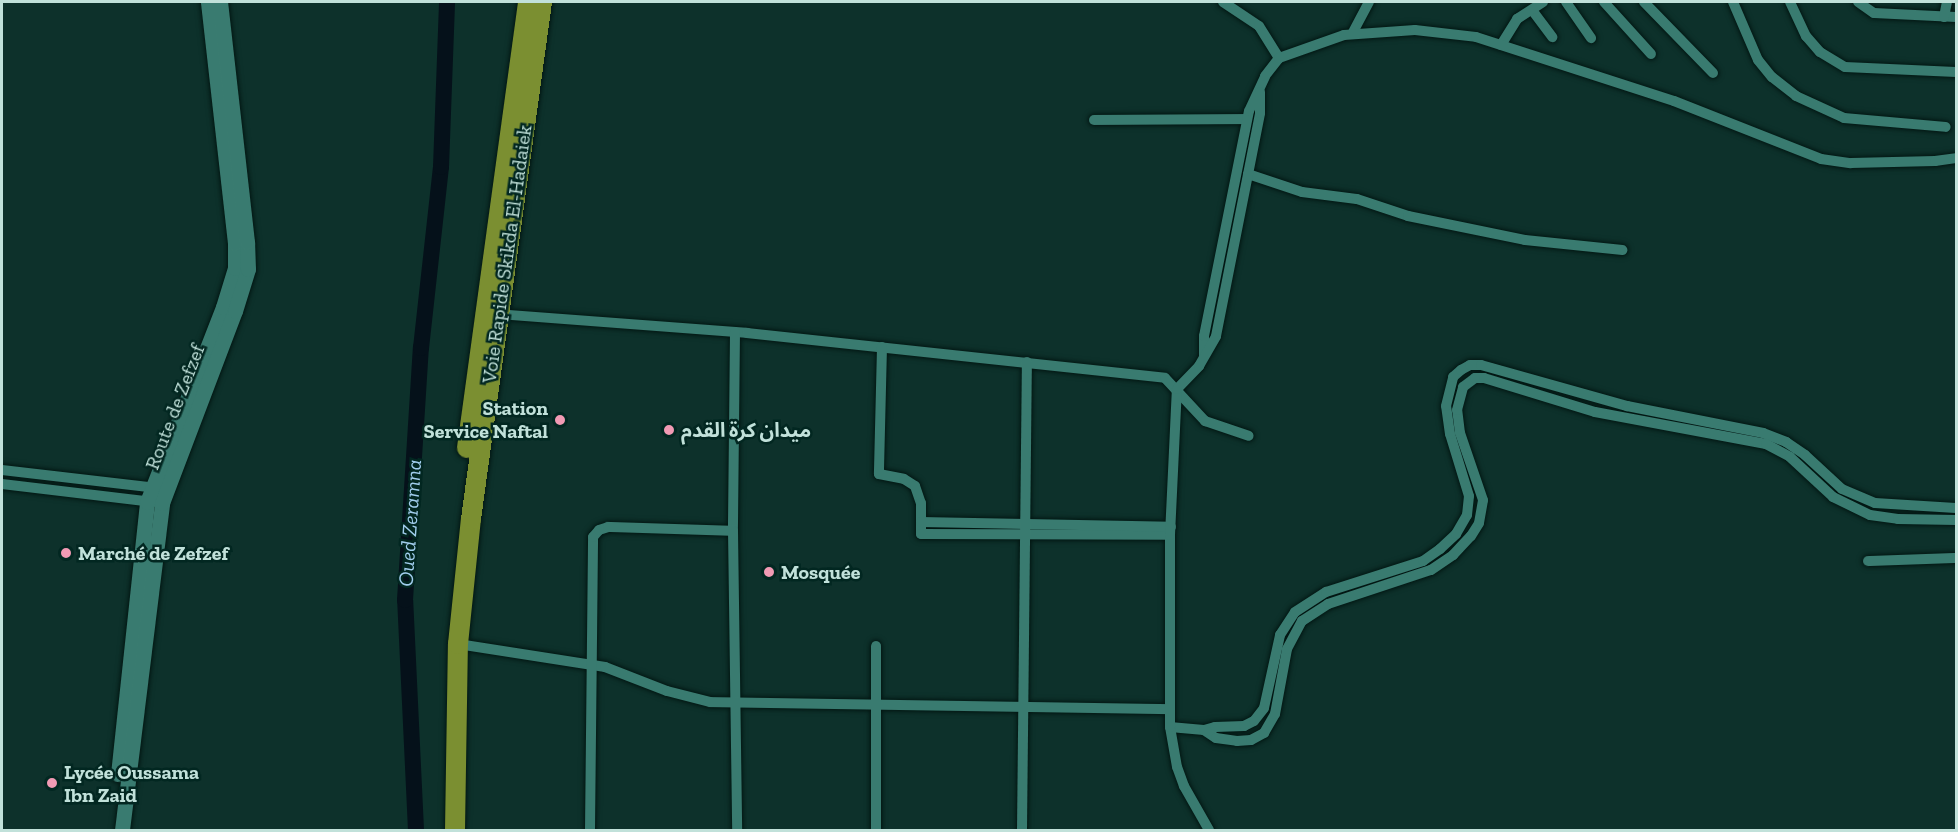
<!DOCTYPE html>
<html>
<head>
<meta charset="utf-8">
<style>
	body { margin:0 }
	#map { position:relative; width:1958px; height:832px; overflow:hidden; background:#0d312b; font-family:"Zilla Slab","Noto Sans Arabic",serif }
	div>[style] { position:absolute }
	.river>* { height:16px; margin:-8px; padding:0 8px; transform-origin:8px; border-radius:8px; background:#05111a }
	.roads { filter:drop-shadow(0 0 2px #031713) drop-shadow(0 0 2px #031713) }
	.street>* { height:10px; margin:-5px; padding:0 5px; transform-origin:5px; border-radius:5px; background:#397b70 }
	.secondary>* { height:15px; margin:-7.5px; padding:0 7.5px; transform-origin:7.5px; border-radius:7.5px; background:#397b70 }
	.highway>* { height:20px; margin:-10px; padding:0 10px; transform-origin:10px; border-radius:10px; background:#7b8f31 }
	.dots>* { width:16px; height:16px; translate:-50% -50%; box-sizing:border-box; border:3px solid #022721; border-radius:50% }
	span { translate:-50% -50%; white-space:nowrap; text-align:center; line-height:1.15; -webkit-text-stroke:5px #022721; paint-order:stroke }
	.street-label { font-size:20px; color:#c1e1da }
	.poi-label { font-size:20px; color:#c1e1da; font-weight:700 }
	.right { translate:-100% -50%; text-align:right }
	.left { translate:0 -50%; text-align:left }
	.water-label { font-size:21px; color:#a1cded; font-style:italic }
	.frame { position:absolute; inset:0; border:3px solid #c1e1da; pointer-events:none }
</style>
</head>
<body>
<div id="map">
	<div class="river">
		<i style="left:416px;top:830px;width:230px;rotate:-92.7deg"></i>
		<i style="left:405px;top:600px;width:253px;rotate:-86.4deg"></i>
		<i style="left:421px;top:348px;width:182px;rotate:-83.7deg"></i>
		<i style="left:441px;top:167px;width:165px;rotate:-87.9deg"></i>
	</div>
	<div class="roads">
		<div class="street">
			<i style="left:1223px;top:2px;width:43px;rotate:33.7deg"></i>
			<i style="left:1259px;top:26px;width:38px;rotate:58deg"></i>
			<i style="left:1566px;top:2px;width:44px;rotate:55.2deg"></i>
			<i style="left:1604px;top:2px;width:70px;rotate:47.9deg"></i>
			<i style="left:1644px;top:2px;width:99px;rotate:45.8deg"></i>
			<i style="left:1733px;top:2px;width:63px;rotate:66.7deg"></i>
			<i style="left:1758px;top:60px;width:22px;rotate:51deg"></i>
			<i style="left:1772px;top:77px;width:31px;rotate:38deg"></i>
			<i style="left:1796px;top:96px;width:53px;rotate:24.6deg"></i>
			<i style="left:1844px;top:118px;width:102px;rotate:5deg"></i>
			<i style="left:1790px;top:2px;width:38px;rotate:65deg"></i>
			<i style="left:1806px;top:36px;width:21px;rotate:49deg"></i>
			<i style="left:1820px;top:52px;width:29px;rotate:31deg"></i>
			<i style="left:1845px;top:67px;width:111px;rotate:2.6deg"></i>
			<i style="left:1858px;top:2px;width:19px;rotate:35deg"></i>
			<i style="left:1874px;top:13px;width:82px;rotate:2.8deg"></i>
			<i style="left:1532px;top:10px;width:34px;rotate:53deg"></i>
			<i style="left:1944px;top:17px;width:15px;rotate:-79deg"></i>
			<i style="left:1352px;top:34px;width:36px;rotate:-62deg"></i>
			<i style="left:1501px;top:45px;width:31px;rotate:-58deg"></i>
			<i style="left:1517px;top:19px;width:31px;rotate:-33deg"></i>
			<i style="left:1094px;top:120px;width:153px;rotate:-0.4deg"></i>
			<i style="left:1248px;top:174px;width:57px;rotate:18.4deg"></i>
			<i style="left:1302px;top:192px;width:55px;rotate:7.3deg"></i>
			<i style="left:1357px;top:199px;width:54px;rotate:18.4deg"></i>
			<i style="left:1408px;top:216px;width:119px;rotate:11.6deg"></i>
			<i style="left:1525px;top:240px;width:98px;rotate:5.9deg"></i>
			<i style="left:497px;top:314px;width:251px;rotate:4.3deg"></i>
			<i style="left:747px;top:333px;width:420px;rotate:6.1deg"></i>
			<i style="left:1165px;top:378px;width:59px;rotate:47.1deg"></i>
			<i style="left:1205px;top:421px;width:46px;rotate:18.8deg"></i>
			<i style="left:735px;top:332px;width:199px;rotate:90.6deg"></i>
			<i style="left:733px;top:531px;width:299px;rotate:89.2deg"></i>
			<i style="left:882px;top:347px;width:127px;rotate:91.4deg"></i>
			<i style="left:879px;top:474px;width:25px;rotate:11deg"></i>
			<i style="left:904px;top:479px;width:13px;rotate:32deg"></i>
			<i style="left:915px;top:486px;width:18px;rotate:71deg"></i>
			<i style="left:921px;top:503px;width:31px;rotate:90deg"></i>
			<i style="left:921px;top:534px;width:249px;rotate:0.2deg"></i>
			<i style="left:1204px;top:356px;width:20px;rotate:-90deg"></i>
			<i style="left:1204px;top:336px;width:229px;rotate:-78.7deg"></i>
			<i style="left:1249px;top:111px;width:38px;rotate:-65deg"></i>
			<i style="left:1265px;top:76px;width:23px;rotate:-52deg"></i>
			<i style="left:1279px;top:58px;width:69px;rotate:-19.5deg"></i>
			<i style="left:1344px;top:35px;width:71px;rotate:-4deg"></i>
			<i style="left:1415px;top:30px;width:61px;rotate:6.5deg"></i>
			<i style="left:1476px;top:37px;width:208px;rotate:17.9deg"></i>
			<i style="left:1674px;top:101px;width:158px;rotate:21.5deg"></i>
			<i style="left:1821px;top:159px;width:30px;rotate:8deg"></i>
			<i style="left:1851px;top:163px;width:84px;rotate:-1.4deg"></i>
			<i style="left:1935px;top:161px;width:21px;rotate:-8deg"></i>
			<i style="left:2px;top:470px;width:156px;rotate:6.6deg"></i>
			<i style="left:2px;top:484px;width:152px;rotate:6.8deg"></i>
			<i style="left:921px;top:522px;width:250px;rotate:1.1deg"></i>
			<i style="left:1868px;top:561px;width:88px;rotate:-2deg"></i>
			<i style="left:458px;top:644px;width:149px;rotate:8.9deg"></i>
			<i style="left:605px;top:667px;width:66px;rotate:21.2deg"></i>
			<i style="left:667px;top:691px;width:44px;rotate:14.3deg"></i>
			<i style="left:710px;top:702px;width:460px;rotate:0.9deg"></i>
			<i style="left:876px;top:646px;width:184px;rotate:90deg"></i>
			<i style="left:1170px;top:727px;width:34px;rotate:5deg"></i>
			<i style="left:1204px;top:730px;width:11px;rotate:-15deg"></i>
			<i style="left:1215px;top:727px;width:29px;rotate:-2deg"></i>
			<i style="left:1244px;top:726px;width:11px;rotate:-27deg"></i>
			<i style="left:1254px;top:721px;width:16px;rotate:-52deg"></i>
			<i style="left:1264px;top:708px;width:75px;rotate:-77.6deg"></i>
			<i style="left:1280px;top:635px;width:27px;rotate:-57deg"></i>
			<i style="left:1295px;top:612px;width:37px;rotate:-33deg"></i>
			<i style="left:1326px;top:592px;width:102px;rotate:-17.7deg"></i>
			<i style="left:1423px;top:561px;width:21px;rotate:-35deg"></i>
			<i style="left:1440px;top:549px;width:22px;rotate:-43deg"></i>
			<i style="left:1456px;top:534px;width:22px;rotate:-60deg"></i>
			<i style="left:1467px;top:515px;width:19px;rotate:-84deg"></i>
			<i style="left:1469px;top:496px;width:65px;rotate:-107deg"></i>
			<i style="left:1450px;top:434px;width:28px;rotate:-98deg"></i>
			<i style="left:1446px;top:406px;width:30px;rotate:-76deg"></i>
			<i style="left:1453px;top:377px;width:11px;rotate:-41deg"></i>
			<i style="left:1461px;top:370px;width:10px;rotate:-29deg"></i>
			<i style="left:1470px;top:365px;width:11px"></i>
			<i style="left:1481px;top:365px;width:152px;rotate:15.7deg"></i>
			<i style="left:1627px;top:406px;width:139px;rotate:11.2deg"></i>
			<i style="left:1763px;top:433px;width:25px;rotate:21deg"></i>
			<i style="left:1786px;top:442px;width:23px;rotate:34deg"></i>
			<i style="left:1805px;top:455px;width:50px;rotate:42.6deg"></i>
			<i style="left:1842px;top:489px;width:36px;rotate:23deg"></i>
			<i style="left:1875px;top:503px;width:81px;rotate:3.5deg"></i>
			<i style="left:1204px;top:730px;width:14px;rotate:34deg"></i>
			<i style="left:1216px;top:738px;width:21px;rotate:8deg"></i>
			<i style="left:1237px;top:741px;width:14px;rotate:-4deg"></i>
			<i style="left:1251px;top:740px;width:15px;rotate:-28deg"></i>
			<i style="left:1264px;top:733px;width:22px;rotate:-60deg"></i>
			<i style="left:1275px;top:714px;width:66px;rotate:-79.5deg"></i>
			<i style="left:1287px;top:649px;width:32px;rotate:-62deg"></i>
			<i style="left:1302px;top:621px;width:31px;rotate:-33deg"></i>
			<i style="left:1328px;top:604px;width:108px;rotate:-18.3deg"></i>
			<i style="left:1431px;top:570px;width:27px;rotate:-34deg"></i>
			<i style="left:1453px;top:555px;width:26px;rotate:-47deg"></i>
			<i style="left:1471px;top:536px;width:15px;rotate:-58deg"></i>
			<i style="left:1479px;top:523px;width:23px;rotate:-80deg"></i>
			<i style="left:1483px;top:500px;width:71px;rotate:-108.9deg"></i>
			<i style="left:1460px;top:433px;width:23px;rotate:-97deg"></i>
			<i style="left:1457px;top:410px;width:24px;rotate:-75deg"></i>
			<i style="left:1463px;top:387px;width:15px;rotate:-37deg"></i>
			<i style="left:1475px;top:378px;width:9px"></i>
			<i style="left:1484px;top:378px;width:116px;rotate:17deg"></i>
			<i style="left:1595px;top:412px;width:174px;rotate:10.6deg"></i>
			<i style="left:1766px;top:444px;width:27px;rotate:28deg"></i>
			<i style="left:1790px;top:457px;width:59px;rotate:42.9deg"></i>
			<i style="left:1833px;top:497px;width:41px;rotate:25.9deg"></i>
			<i style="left:1870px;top:515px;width:28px;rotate:8deg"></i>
			<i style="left:1898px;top:519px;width:58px;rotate:1deg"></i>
			<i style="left:590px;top:830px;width:293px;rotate:-89.4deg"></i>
			<i style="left:593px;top:537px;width:9px;rotate:-49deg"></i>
			<i style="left:599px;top:530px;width:9px;rotate:-18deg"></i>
			<i style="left:608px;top:527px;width:125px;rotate:1.8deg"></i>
			<i style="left:1022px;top:830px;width:468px;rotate:-89.4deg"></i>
			<i style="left:1209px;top:830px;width:51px;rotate:-119.6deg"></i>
			<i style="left:1184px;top:786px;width:20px;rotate:-110deg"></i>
			<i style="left:1177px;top:767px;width:41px;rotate:-99.9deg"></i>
			<i style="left:1170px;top:727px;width:192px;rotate:-90deg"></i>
			<i style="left:1170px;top:535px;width:146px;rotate:-87.3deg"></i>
			<i style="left:1177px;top:389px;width:32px;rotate:-46deg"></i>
			<i style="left:1199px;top:366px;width:34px;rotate:-60deg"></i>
			<i style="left:1216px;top:336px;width:227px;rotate:-78.8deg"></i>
			<i style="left:1260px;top:113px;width:21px;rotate:-90deg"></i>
		</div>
		<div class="secondary">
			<i style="left:118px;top:774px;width:274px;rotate:-83.9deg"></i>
			<i style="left:147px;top:502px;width:209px;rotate:-68.7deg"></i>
			<i style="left:223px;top:307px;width:41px;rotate:-72.9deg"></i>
			<i style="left:235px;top:268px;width:25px;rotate:-90deg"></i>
			<i style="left:235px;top:243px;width:243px;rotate:-96.4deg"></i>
			<i style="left:122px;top:830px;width:329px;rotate:-83deg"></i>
			<i style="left:162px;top:503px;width:205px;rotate:-69.2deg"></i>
			<i style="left:235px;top:311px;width:44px;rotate:-72.8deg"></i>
			<i style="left:248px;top:269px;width:27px;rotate:-92deg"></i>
			<i style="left:247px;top:242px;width:242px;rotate:-96.4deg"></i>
		</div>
		<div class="highway">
			<i style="left:467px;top:448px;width:450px;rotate:-82.2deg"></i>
			<i style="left:455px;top:830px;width:186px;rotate:-89.1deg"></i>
			<i style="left:458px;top:644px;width:126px;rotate:-84.1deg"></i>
			<i style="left:471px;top:519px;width:522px;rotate:-82.18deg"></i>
		</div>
	</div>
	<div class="dots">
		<i style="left:560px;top:420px;background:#f19ab4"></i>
		<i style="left:669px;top:430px;background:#f19ab4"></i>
		<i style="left:66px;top:553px;background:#f19ab4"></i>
		<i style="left:769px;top:572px;background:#f19ab4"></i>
		<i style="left:52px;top:783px;background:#f19ab4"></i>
	</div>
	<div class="street-label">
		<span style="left:507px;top:254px;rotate:-82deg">Voie Rapide Skikda El-Hadaiek</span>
		<span style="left:175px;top:407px;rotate:-69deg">Route de Zefzef</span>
	</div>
	<div class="poi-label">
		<span class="right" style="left:548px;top:420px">Station<br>Service Naftal</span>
		<span class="left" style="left:681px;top:430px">ميدان كرة القدم</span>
		<span class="left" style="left:78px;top:553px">Marché de Zefzef</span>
		<span class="left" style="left:781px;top:572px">Mosquée</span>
		<span class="left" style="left:64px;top:784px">Lycée Oussama<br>Ibn Zaid</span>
	</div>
	<div class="water-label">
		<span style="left:410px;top:523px;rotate:-86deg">Oued Zeramna</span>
	</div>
	<div class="frame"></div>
</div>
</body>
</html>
